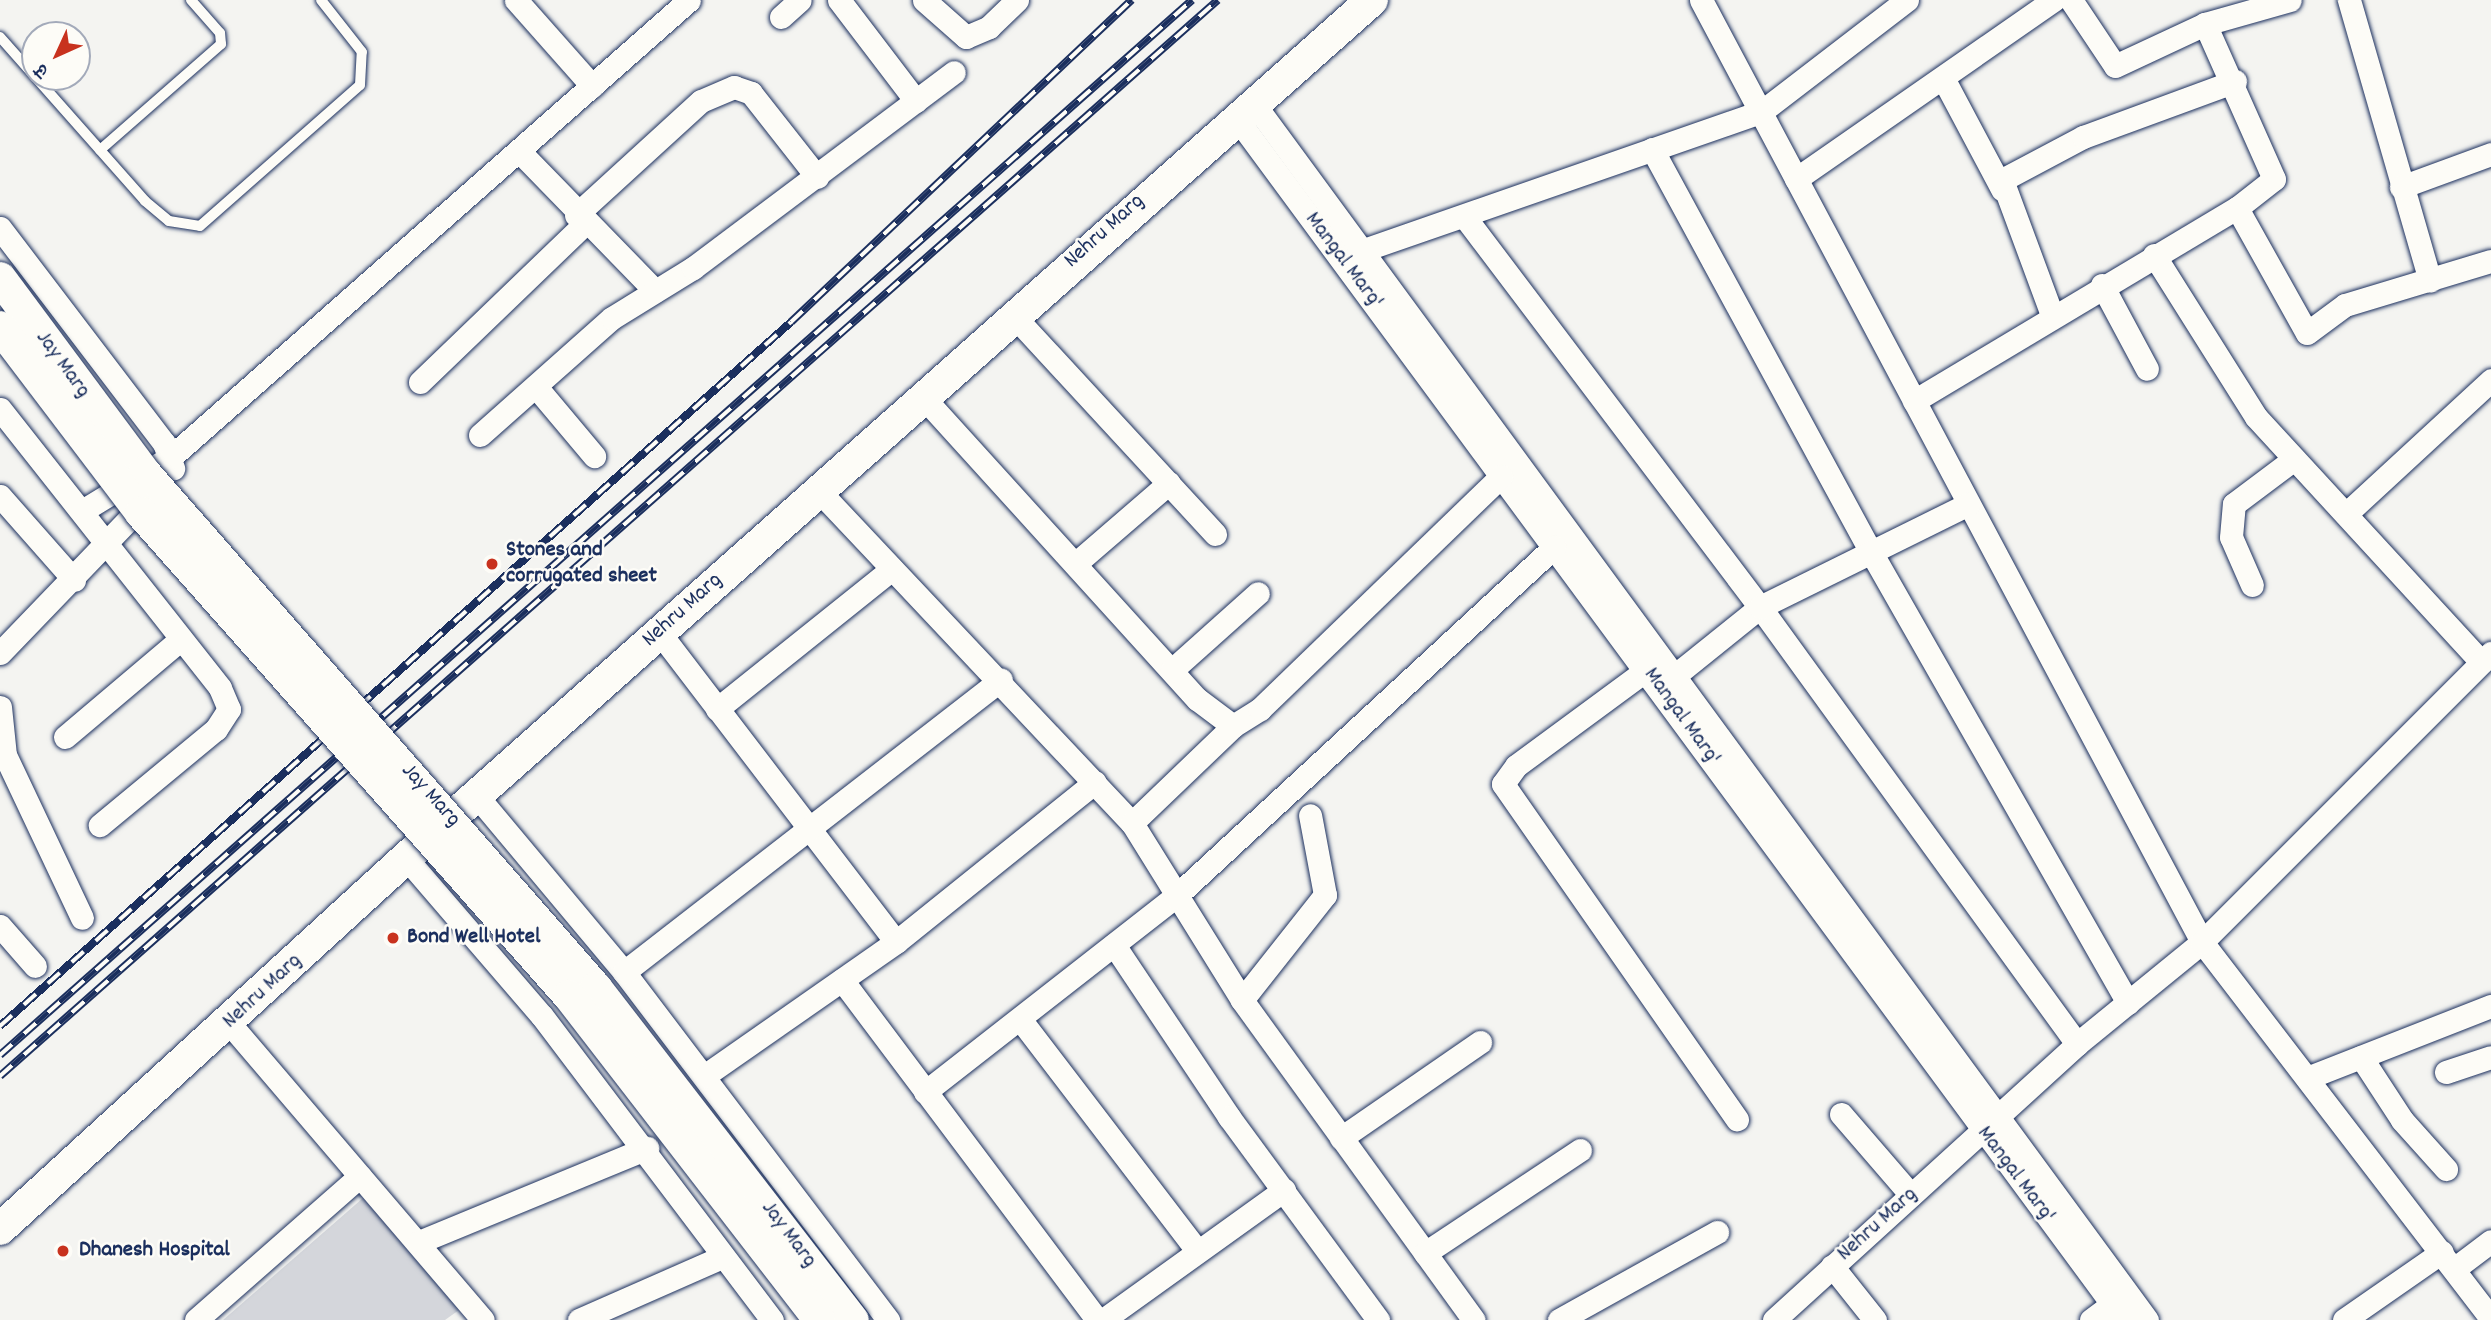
<!DOCTYPE html>
<html>
<head>
<meta charset="utf-8">
<style>
	body { margin:0 }
	#map { position:relative; width:2491px; height:1320px; overflow:hidden; background:#f4f4f1; font-family:Dekko,"Playpen Sans Deva",sans-serif }
	div>[style] { position:absolute }
	.green>* { inset:0; background:#d4d6db }
	.roads { filter:drop-shadow(0 0 2px #1b2f5e) drop-shadow(0 0 2px #1b2f5e) }
	.lane>* { height:10px; margin:-5px; padding:0 5px; transform-origin:5px; border-radius:5px; background:#fdfcf7 }
	.street>* { height:23px; margin:-11.5px; padding:0 11.5px; transform-origin:11.5px; border-radius:11.5px; background:#fdfcf7 }
	.secondary>* { height:32px; margin:-16px; padding:0 16px; transform-origin:16px; border-radius:16px; background:#fdfcf7 }
	.rail>* { height:8px; margin-top:-4px; transform-origin:0; background:repeating-linear-gradient(90deg,#fdfcf7 0 16px,#1b2f5e 0 32px); box-sizing:border-box; border-block:2px solid #1b2f5e }
	.bridges { filter:drop-shadow(0 0 2px #1b2f5e) drop-shadow(0 0 2px #1b2f5e) }
	.secondary-bridge>* { height:32px; margin:-16px; padding:0 16px; transform-origin:16px; border-radius:16px; background:#fdfcf7 }
	.dots>* { width:19px; height:19px; translate:-50% -50%; box-sizing:border-box; border:4px solid #fdfcf7; border-radius:50% }
	span { translate:-50% -50%; white-space:nowrap; text-align:center; line-height:1.15; -webkit-text-stroke:5px #fdfcf7; paint-order:stroke }
	.street-label { font-size:23px; color:#1b2f5e }
	.poi-label { font-size:23px; color:#1b2f5e; font-weight:700 }
	.left { translate:0 -50%; text-align:left }
	.north { position:absolute; left:21px; top:21px; width:70px; height:70px; box-sizing:border-box; background:#fdfcf7; border:2px solid #a3aaba; border-radius:50%; rotate:225deg; font-size:19px; font-weight:700; line-height:28px; text-align:center; color:#1b2f5e }
	.north::after { content:''; display:block; margin:auto; width:24px; height:32px; background:#c8321e; clip-path:polygon(50% 0,100% 100%,50% 72%,0 100%) }
</style>
</head>
<body>
<div id="map">
	<div class="green">
		<i style="clip-path:polygon(363px 1198px,459px 1310px,445px 1320px,223px 1320px)"></i>
	</div>
	<div class="roads">
		<div class="lane">
			<i style="left:0;top:37px;width:219px;rotate:48.5deg"></i>
			<i style="left:145px;top:201px;width:31px;rotate:40deg"></i>
			<i style="left:169px;top:221px;width:31px;rotate:9deg"></i>
			<i style="left:200px;top:226px;width:213px;rotate:-41.4deg"></i>
			<i style="left:360px;top:85px;width:33px;rotate:-87deg"></i>
			<i style="left:362px;top:52px;width:66px;rotate:-128.3deg"></i>
			<i style="left:100px;top:150px;width:161px;rotate:-41.2deg"></i>
			<i style="left:221px;top:44px;width:11px;rotate:-95deg"></i>
			<i style="left:220px;top:33px;width:44px;rotate:-131.3deg"></i>
		</div>
		<div class="street">
			<i style="left:516px;top:0;width:115px;rotate:48.5deg"></i>
			<i style="left:839px;top:0;width:127px;rotate:52.7deg"></i>
			<i style="left:924px;top:0;width:56px;rotate:41.4deg"></i>
			<i style="left:966px;top:37px;width:25px;rotate:-23deg"></i>
			<i style="left:989px;top:27px;width:39px;rotate:-44deg"></i>
			<i style="left:1701px;top:0;width:1067px;rotate:61.99deg"></i>
			<i style="left:2202px;top:942px;width:475px;rotate:52.5deg"></i>
			<i style="left:2071px;top:0;width:79px;rotate:56.3deg"></i>
			<i style="left:2115px;top:66px;width:99px;rotate:-25deg"></i>
			<i style="left:2205px;top:24px;width:88px;rotate:-15.8deg"></i>
			<i style="left:2349px;top:0;width:292px;rotate:73.9deg"></i>
			<i style="left:781px;top:17px;width:25px;rotate:-42deg"></i>
			<i style="left:1943px;top:78px;width:126px;rotate:62deg"></i>
			<i style="left:1252px;top:101px;width:1512px;rotate:53.71deg"></i>
			<i style="left:1235px;top:116px;width:1497px;rotate:53.56deg"></i>
			<i style="left:1652px;top:149px;width:459px;rotate:61.5deg"></i>
			<i style="left:1871px;top:552px;width:519px;rotate:60.32deg"></i>
			<i style="left:519px;top:151px;width:195px;rotate:45.8deg"></i>
			<i style="left:1796px;top:179px;width:314px;rotate:-34.8deg"></i>
			<i style="left:2401px;top:187px;width:96px;rotate:-20.1deg"></i>
			<i style="left:2237px;top:208px;width:143px;rotate:60.8deg"></i>
			<i style="left:2307px;top:333px;width:47px;rotate:-36.4deg"></i>
			<i style="left:2345px;top:305px;width:152px;rotate:-16.8deg"></i>
			<i style="left:576px;top:215px;width:169px;rotate:-42.4deg"></i>
			<i style="left:701px;top:101px;width:36px;rotate:-23deg"></i>
			<i style="left:734px;top:87px;width:18px;rotate:19deg"></i>
			<i style="left:751px;top:93px;width:107px;rotate:51.8deg"></i>
			<i style="left:1464px;top:216px;width:490px;rotate:52.9deg"></i>
			<i style="left:1760px;top:607px;width:540px;rotate:54.04deg"></i>
			<i style="left:0;top:228px;width:270px;rotate:52.7deg"></i>
			<i style="left:164px;top:443px;width:27px;rotate:70deg"></i>
			<i style="left:1361px;top:251px;width:423px;rotate:-19.2deg"></i>
			<i style="left:1761px;top:112px;width:184px;rotate:-37.5deg"></i>
			<i style="left:2154px;top:255px;width:191px;rotate:57.8deg"></i>
			<i style="left:2256px;top:417px;width:333px;rotate:47.4deg"></i>
			<i style="left:2102px;top:285px;width:95px;rotate:61.8deg"></i>
			<i style="left:1013px;top:315px;width:298px;rotate:47.3deg"></i>
			<i style="left:2052px;top:315px;width:144px;rotate:-110.3deg"></i>
			<i style="left:2002px;top:180px;width:92px;rotate:-28deg"></i>
			<i style="left:2083px;top:137px;width:162px;rotate:-20.2deg"></i>
			<i style="left:420px;top:382px;width:229px;rotate:-43.9deg"></i>
			<i style="left:537px;top:388px;width:89px;rotate:50deg"></i>
			<i style="left:923px;top:397px;width:408px;rotate:47.8deg"></i>
			<i style="left:1197px;top:699px;width:45px;rotate:36.9deg"></i>
			<i style="left:1233px;top:726px;width:32px;rotate:-32deg"></i>
			<i style="left:1260px;top:709px;width:335px;rotate:-44deg"></i>
			<i style="left:1914px;top:401px;width:376px;rotate:-30.9deg"></i>
			<i style="left:2237px;top:208px;width:47px;rotate:-38.1deg"></i>
			<i style="left:2274px;top:179px;width:170px;rotate:-114deg"></i>
			<i style="left:0;top:409px;width:355px;rotate:51.7deg"></i>
			<i style="left:220px;top:688px;width:23px;rotate:67deg"></i>
			<i style="left:229px;top:709px;width:24px;rotate:123deg"></i>
			<i style="left:216px;top:729px;width:151px;rotate:140.4deg"></i>
			<i style="left:480px;top:435px;width:176px;rotate:-41.6deg"></i>
			<i style="left:612px;top:318px;width:95px;rotate:-31.7deg"></i>
			<i style="left:693px;top:268px;width:326px;rotate:-36.9deg"></i>
			<i style="left:818px;top:490px;width:458px;rotate:46.7deg"></i>
			<i style="left:1132px;top:823px;width:208px;rotate:58.1deg"></i>
			<i style="left:1242px;top:1000px;width:395px;rotate:54.1deg"></i>
			<i style="left:0;top:496px;width:112px;rotate:48.6deg"></i>
			<i style="left:82px;top:511px;width:105px;rotate:-31.4deg"></i>
			<i style="left:172px;top:456px;width:689px;rotate:-41.41deg"></i>
			<i style="left:2347px;top:513px;width:196px;rotate:-42.7deg"></i>
			<i style="left:1075px;top:564px;width:124px;rotate:-40.8deg"></i>
			<i style="left:2252px;top:585px;width:52px;rotate:-113.6deg"></i>
			<i style="left:2231px;top:537px;width:33px;rotate:-85deg"></i>
			<i style="left:2234px;top:504px;width:75px;rotate:-36.9deg"></i>
			<i style="left:659px;top:632px;width:390px;rotate:52.6deg"></i>
			<i style="left:0;top:653px;width:212px;rotate:-46.1deg"></i>
			<i style="left:1657px;top:662px;width:175px;rotate:143.6deg"></i>
			<i style="left:1516px;top:766px;width:22px;rotate:126deg"></i>
			<i style="left:1503px;top:784px;width:409px;rotate:55.1deg"></i>
			<i style="left:1172px;top:670px;width:115px;rotate:-41.8deg"></i>
			<i style="left:1663px;top:685px;width:124px;rotate:-38.8deg"></i>
			<i style="left:1760px;top:607px;width:232px;rotate:-26.3deg"></i>
			<i style="left:0;top:707px;width:48px;rotate:84.1deg"></i>
			<i style="left:5px;top:755px;width:180px;rotate:64.7deg"></i>
			<i style="left:717px;top:709px;width:224px;rotate:-38.7deg"></i>
			<i style="left:65px;top:737px;width:152px;rotate:-40.2deg"></i>
			<i style="left:476px;top:795px;width:231px;rotate:50.1deg"></i>
			<i style="left:624px;top:972px;width:437px;rotate:52.8deg"></i>
			<i style="left:1132px;top:823px;width:140px;rotate:-43.8deg"></i>
			<i style="left:406px;top:858px;width:208px;rotate:49.3deg"></i>
			<i style="left:542px;top:1016px;width:381px;rotate:52.9deg"></i>
			<i style="left:0;top:926px;width:53px;rotate:48.8deg"></i>
			<i style="left:1114px;top:945px;width:207px;rotate:56.2deg"></i>
			<i style="left:1229px;top:1117px;width:252px;rotate:53.7deg"></i>
			<i style="left:624px;top:972px;width:477px;rotate:-37.8deg"></i>
			<i style="left:842px;top:980px;width:425px;rotate:53.1deg"></i>
			<i style="left:1242px;top:1000px;width:134px;rotate:-51.7deg"></i>
			<i style="left:1325px;top:895px;width:81px;rotate:-100.6deg"></i>
			<i style="left:1020px;top:1019px;width:288px;rotate:52.6deg"></i>
			<i style="left:230px;top:1024px;width:389px;rotate:49.5deg"></i>
			<i style="left:2361px;top:1057px;width:75px;rotate:56.9deg"></i>
			<i style="left:2402px;top:1120px;width:66px;rotate:48.1deg"></i>
			<i style="left:2446px;top:1072px;width:47px;rotate:-18.4deg"></i>
			<i style="left:704px;top:1076px;width:234px;rotate:-34.9deg"></i>
			<i style="left:896px;top:942px;width:255px;rotate:-38.8deg"></i>
			<i style="left:2307px;top:1078px;width:198px;rotate:-21.4deg"></i>
			<i style="left:925px;top:1092px;width:317px;rotate:-38deg"></i>
			<i style="left:1175px;top:897px;width:516px;rotate:-42.72deg"></i>
			<i style="left:1841px;top:1114px;width:107px;rotate:49.2deg"></i>
			<i style="left:1341px;top:1138px;width:169px;rotate:-34.6deg"></i>
			<i style="left:419px;top:1242px;width:247px;rotate:-22.4deg"></i>
			<i style="left:1425px;top:1253px;width:186px;rotate:-33.6deg"></i>
			<i style="left:1832px;top:1266px;width:69px;rotate:51.5deg"></i>
			<i style="left:2454px;top:1269px;width:46px;rotate:-37.1deg"></i>
			<i style="left:196px;top:1320px;width:218px;rotate:-41.3deg"></i>
			<i style="left:579px;top:1320px;width:156px;rotate:-23.8deg"></i>
			<i style="left:1103px;top:1320px;width:223px;rotate:-35.7deg"></i>
			<i style="left:1559px;top:1320px;width:181px;rotate:-29.1deg"></i>
			<i style="left:1774px;top:1320px;width:410px;rotate:-42.3deg"></i>
			<i style="left:2077px;top:1044px;width:161px;rotate:-39.2deg"></i>
			<i style="left:2202px;top:942px;width:409px;rotate:-45deg"></i>
			<i style="left:2091px;top:1320px;width:26px;rotate:-37deg"></i>
			<i style="left:2344px;top:1320px;width:119px;rotate:-34.8deg"></i>
		</div>
		<div class="secondary">
			<i style="left:0;top:1229px;width:550px;rotate:-42.42deg"></i>
			<i style="left:406px;top:858px;width:1292px;rotate:-41.61deg"></i>
		</div>
	</div>
	<div class="rail">
		<i style="left:0;top:1026px;width:1059px;rotate:-41.67deg"></i>
		<i style="left:791px;top:322px;width:469px;rotate:-43.4deg"></i>
		<i style="left:0;top:1055px;width:1592px;rotate:-41.51deg"></i>
		<i style="left:0;top:1076px;width:1625px;rotate:-41.46deg"></i>
	</div>
	<div class="bridges">
		<div class="secondary-bridge">
			<i style="left:0;top:278px;width:242px;rotate:53.4deg"></i>
			<i style="left:144px;top:472px;width:686px;rotate:48.78deg"></i>
			<i style="left:596px;top:988px;width:420px;rotate:52.3deg"></i>
			<i style="left:0;top:327px;width:233px;rotate:52.8deg"></i>
			<i style="left:141px;top:513px;width:645px;rotate:48.45deg"></i>
			<i style="left:569px;top:996px;width:409px;rotate:52.3deg"></i>
		</div>
	</div>
	<div class="dots">
		<i style="left:492px;top:564px;background:#c8321e"></i>
		<i style="left:393px;top:938px;background:#c8321e"></i>
		<i style="left:63px;top:1251px;background:#c8321e"></i>
	</div>
	<div class="street-label">
		<span style="left:1105px;top:232px;rotate:-42deg">Nehru Marg</span>
		<span style="left:1343px;top:261px;rotate:53deg">Mangal Marg'</span>
		<span style="left:62px;top:365px;rotate:54deg">Jay Marg</span>
		<span style="left:683px;top:611px;rotate:-42deg">Nehru Marg</span>
		<span style="left:1681px;top:717px;rotate:54deg">Mangal Marg'</span>
		<span style="left:430px;top:796px;rotate:48deg">Jay Marg</span>
		<span style="left:263px;top:992px;rotate:-43deg">Nehru Marg</span>
		<span style="left:2015px;top:1175px;rotate:53deg">Mangal Marg'</span>
		<span style="left:1878px;top:1225px;rotate:-42deg">Nehru Marg</span>
		<span style="left:788px;top:1235px;rotate:53deg">Jay Marg</span>
	</div>
	<div class="poi-label">
		<span class="left" style="left:506px;top:564px">Stones and<br>corrugated sheet</span>
		<span class="left" style="left:407px;top:938px">Bond Well Hotel</span>
		<span class="left" style="left:79px;top:1251px">Dhanesh Hospital</span>
	</div>
	<div class="north">उ</div>
</div>
</body>
</html>
